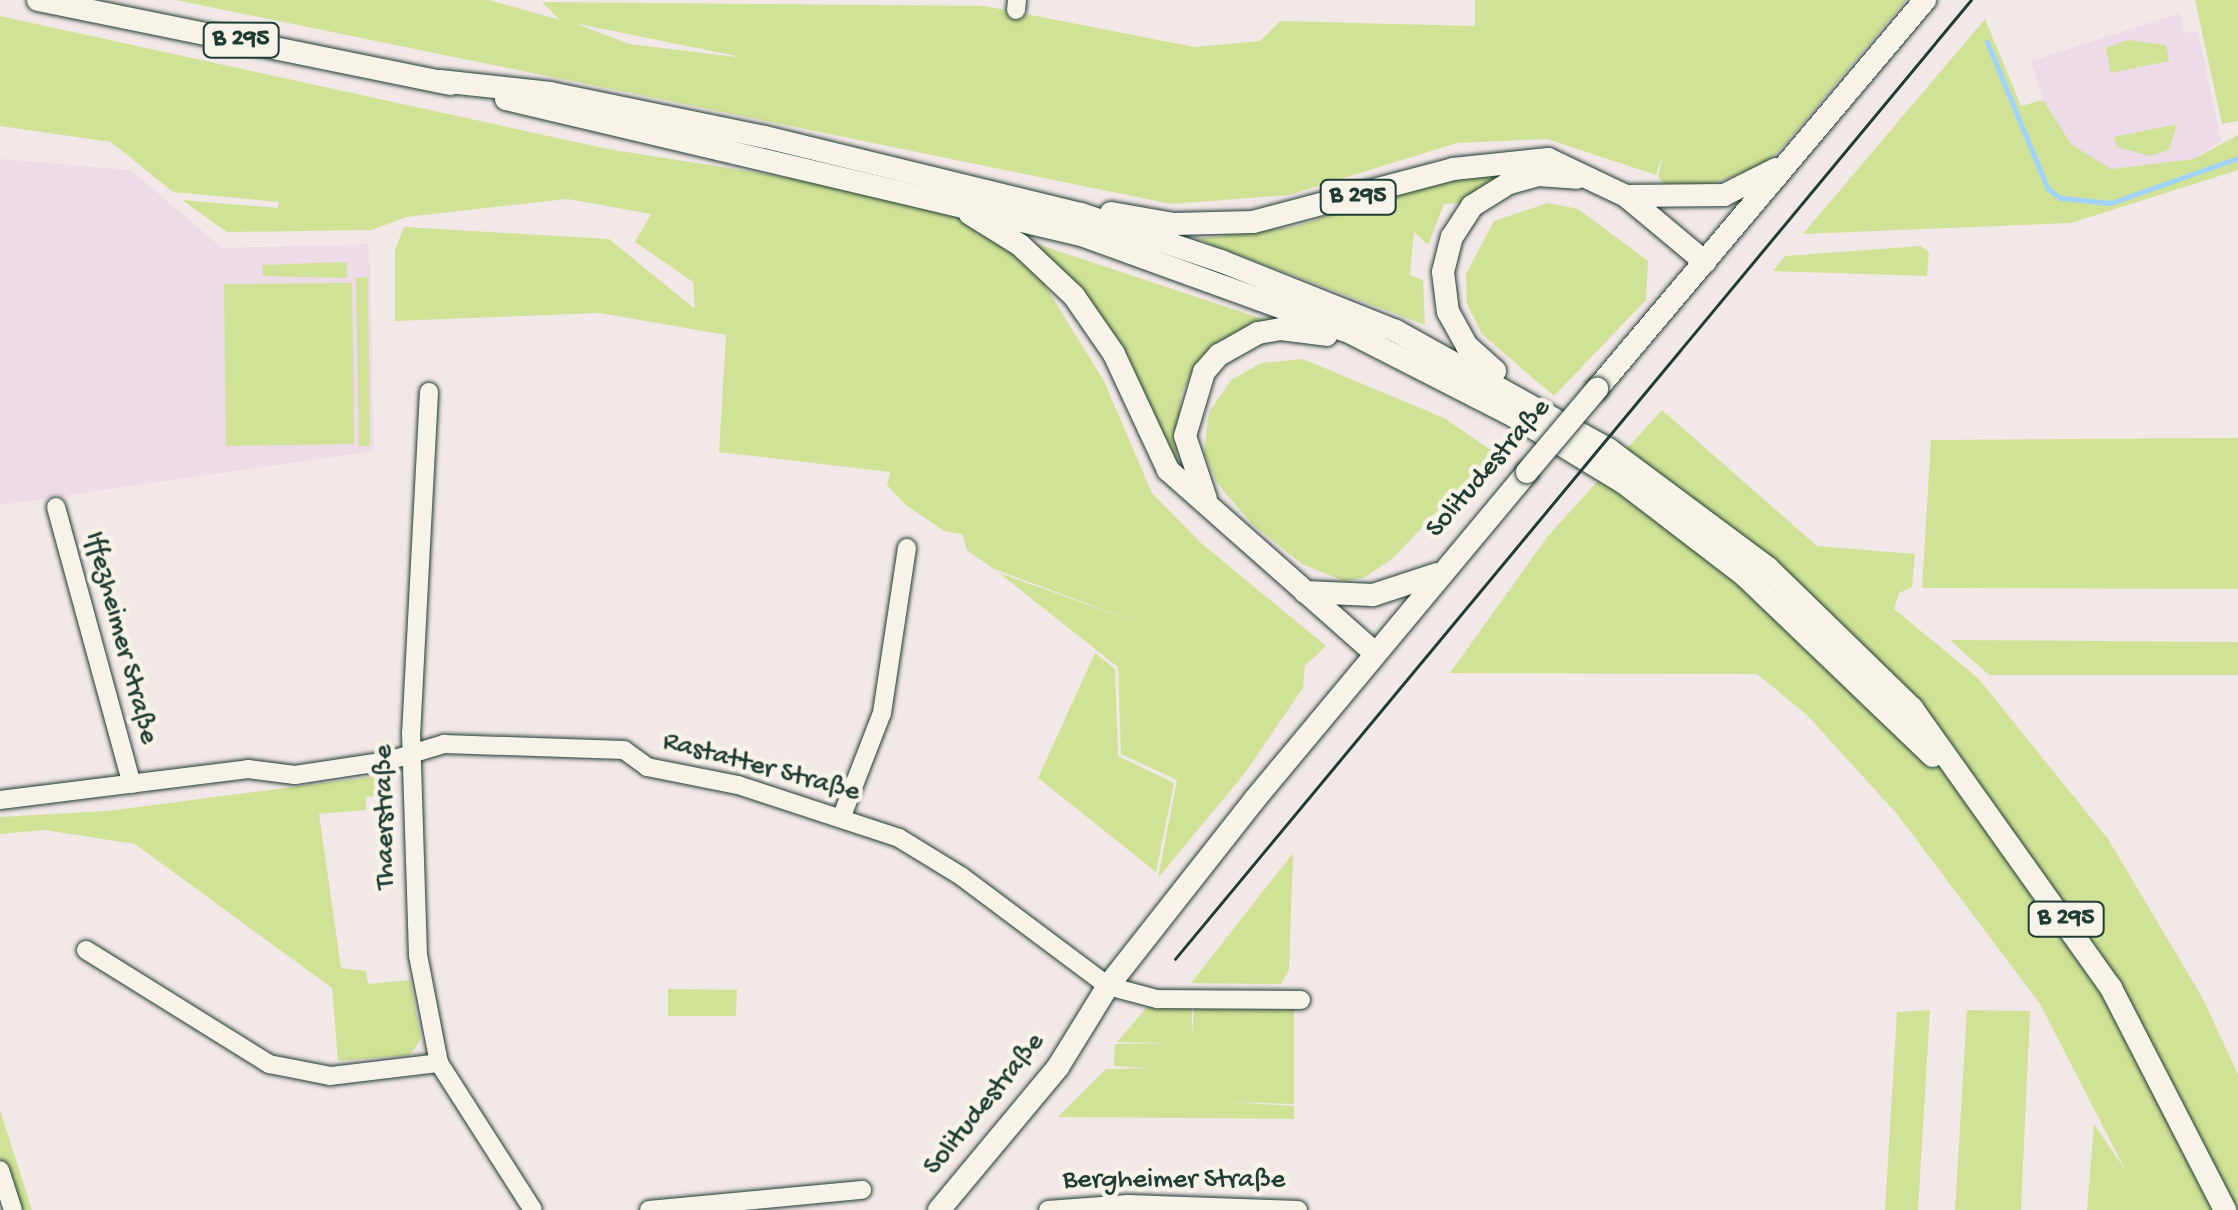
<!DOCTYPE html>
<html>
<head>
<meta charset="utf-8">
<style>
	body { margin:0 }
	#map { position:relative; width:2238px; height:1210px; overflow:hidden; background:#f3e8e8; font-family:"Gochi Hand",sans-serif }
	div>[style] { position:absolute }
	.built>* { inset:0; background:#eedbe8 }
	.green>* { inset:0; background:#d0e296 }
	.stream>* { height:5px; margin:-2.5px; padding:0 2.5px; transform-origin:2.5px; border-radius:2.5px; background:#a0d2fe }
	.roads { filter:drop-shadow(0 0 2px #1f3d34) drop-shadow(0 0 2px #1f3d34) }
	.minor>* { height:18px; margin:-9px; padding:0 9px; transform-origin:9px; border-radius:9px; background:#f7f3e8 }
	.major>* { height:22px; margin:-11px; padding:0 11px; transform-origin:11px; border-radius:11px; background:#f7f3e8 }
	.tram>* { height:2.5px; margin:-1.25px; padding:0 1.25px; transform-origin:1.25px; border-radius:1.25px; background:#1f3d34 }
	.bridges { filter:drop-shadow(0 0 2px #1f3d34) drop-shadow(0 0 2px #1f3d34) }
	.major-bridge>* { height:22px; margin:-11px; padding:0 11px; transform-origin:11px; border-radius:11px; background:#f7f3e8 }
	span { translate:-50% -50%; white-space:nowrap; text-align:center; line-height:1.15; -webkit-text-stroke:9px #f7f3e8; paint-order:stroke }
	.shield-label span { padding:2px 8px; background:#f7f3e8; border:2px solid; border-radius:8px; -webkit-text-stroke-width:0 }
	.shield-label { font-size:25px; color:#1f3d34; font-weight:700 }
	.street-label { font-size:28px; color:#1f3d34 }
</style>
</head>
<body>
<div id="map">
	<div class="built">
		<i style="clip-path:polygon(2180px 13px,2184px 33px,2198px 31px,2221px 141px,2194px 159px,2111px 169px,2071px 145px,2043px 100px,2031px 61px)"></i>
		<i style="clip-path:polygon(0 159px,131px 170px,222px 248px,369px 244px,374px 451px,0 505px)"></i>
	</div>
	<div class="green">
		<i style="clip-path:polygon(evenodd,176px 0,489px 0,560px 20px,542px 2px,985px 6px,1194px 47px,1260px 41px,1280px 21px,1475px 26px,1475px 0,1906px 0,1779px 151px,1759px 167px,1711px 184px,1670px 190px,1658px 177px,1663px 155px,1656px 175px,1547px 139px,1457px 143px,1289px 195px,1171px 204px,176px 0,574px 23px,736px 56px,737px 57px,629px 44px,574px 23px)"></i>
		<i style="clip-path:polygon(2195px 0,2238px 0,2238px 121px,2222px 124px)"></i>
		<i style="clip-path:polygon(0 16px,608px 149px,955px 204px,1020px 245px,1104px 381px,1152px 493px,1201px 543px,1326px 646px,1305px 666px,1303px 688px,1245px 773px,1158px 878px,1177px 780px,1121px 754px,1118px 667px,999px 573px,1142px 624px,994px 569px,967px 550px,962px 534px,944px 531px,906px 505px,887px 485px,890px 472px,719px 452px,726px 335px,600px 313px,395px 321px,395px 250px,404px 227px,609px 239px,695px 309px,693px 282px,635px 242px,651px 214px,567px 199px,406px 217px,372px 230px,227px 232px,182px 200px,278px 208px,279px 202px,173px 192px,111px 142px,0 126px)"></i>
		<i style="clip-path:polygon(1985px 19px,2021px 106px,2043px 100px,2071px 144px,2111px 169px,2194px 159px,2238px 135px,2238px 170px,2071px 223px,1803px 234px)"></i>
		<i style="clip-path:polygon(2128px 40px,2166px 45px,2169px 61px,2111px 73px,2106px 48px)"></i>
		<i style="clip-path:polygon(2177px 124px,2169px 150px,2150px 156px,2117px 147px,2114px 137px)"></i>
		<i style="clip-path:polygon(1510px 170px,1461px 203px,1444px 204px,1428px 245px,1414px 232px,1410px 275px,1423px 280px,1425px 325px,1197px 239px,1293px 227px,1433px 184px)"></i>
		<i style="clip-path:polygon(1548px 203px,1578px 209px,1648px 261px,1646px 300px,1554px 396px,1482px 334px,1467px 304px,1466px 274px,1494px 221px)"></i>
		<i style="clip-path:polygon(1028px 241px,1272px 322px,1219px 341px,1194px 367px,1181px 395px,1177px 464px)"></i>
		<i style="clip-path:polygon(1921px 246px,1929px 253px,1927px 276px,1773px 271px,1785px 256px)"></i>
		<i style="clip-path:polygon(347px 262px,347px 278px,263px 276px,262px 265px)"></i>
		<i style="clip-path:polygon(368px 277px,370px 446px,359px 446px,356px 278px)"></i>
		<i style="clip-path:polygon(352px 283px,354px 444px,226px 446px,224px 284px)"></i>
		<i style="clip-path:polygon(1303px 359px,1444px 418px,1494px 452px,1393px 558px,1364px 578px,1344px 581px,1302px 564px,1253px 525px,1217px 483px,1204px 453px,1209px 412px,1231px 380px,1261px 363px)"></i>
		<i style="clip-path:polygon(1662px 410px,1817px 546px,1915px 554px,1912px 587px,1899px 593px,1894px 609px,1978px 678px,2108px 839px,2202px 997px,2238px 1074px,2238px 1210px,2087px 1210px,2094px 1124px,2126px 1171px,2040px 1004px,1897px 814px,1807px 715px,1757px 674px,1450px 673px,1548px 536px)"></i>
		<i style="clip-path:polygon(2238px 438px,2238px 589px,1922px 588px,1931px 440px)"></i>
		<i style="clip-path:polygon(1950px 640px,2238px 642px,2238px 675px,1989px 675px)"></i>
		<i style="clip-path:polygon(1095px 653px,1115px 669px,1118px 756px,1174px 783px,1156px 872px,1038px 778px)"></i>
		<i style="clip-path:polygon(378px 776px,391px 794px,366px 797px,366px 810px,319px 814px,341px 968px,366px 971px,368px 984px,410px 980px,421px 1039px,410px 1055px,338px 1061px,332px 988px,135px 844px,44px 830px,0 834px,0 817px,107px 811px)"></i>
		<i style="clip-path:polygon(1293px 853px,1289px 970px,1281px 984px,1191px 983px)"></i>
		<i style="clip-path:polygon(668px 989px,737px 990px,736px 1016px,668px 1016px)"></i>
		<i style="clip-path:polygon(1147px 1007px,1192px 1007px,1192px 1037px,1194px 1008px,1294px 1010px,1294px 1104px,1227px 1102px,1294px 1106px,1294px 1119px,1058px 1117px,1106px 1069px,1147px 1068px,1114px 1066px,1115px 1044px,1169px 1043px,1117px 1042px)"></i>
		<i style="clip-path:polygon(1930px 1010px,1918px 1210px,1885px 1210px,1897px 1012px)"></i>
		<i style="clip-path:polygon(1967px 1010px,2030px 1011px,2021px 1210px,1955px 1210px)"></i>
		<i style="clip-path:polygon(0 1110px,32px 1210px,17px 1210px,0 1157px)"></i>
	</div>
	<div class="stream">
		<i style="left:1987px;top:42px;width:159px;rotate:67.5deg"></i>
		<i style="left:2048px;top:189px;width:16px;rotate:35deg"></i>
		<i style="left:2061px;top:198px;width:50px;rotate:5.7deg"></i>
		<i style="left:2111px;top:203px;width:135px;rotate:-19.5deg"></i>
	</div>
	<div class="roads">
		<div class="minor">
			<i style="left:1016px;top:10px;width:10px;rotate:-84deg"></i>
			<i style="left:429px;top:392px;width:341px;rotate:93deg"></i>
			<i style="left:411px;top:733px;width:222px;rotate:88.2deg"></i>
			<i style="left:418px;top:955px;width:110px;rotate:79deg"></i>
			<i style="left:439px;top:1063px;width:174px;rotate:57.4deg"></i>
			<i style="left:56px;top:507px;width:287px;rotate:74.7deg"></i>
			<i style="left:0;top:800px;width:250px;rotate:-7.1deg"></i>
			<i style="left:248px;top:769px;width:47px;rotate:7.3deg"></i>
			<i style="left:295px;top:775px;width:94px;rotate:-8.6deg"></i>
			<i style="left:388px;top:761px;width:59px;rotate:-16.9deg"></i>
			<i style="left:444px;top:744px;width:180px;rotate:1.9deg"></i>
			<i style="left:624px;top:750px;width:29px;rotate:36deg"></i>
			<i style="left:647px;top:767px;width:93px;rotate:11.2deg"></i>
			<i style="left:738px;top:785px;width:169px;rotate:18.2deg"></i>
			<i style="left:899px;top:838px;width:73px;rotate:31.5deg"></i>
			<i style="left:961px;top:876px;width:184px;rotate:36.8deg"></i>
			<i style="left:1108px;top:986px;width:51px;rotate:14.9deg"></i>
			<i style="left:1157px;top:999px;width:144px;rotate:0.4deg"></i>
			<i style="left:842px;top:816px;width:110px;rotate:-68.8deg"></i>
			<i style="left:882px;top:713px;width:167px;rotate:-81.4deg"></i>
			<i style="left:86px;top:950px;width:216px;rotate:31.9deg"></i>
			<i style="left:269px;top:1064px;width:62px;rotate:11.1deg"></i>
			<i style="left:330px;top:1076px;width:110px;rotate:-6.8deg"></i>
			<i style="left:0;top:1170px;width:42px;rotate:72deg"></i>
			<i style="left:649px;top:1210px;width:214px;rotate:-5.4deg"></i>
			<i style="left:1048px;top:1210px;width:80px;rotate:-4.3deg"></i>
			<i style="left:1128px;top:1204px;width:170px;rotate:2deg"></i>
		</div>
		<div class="major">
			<i style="left:38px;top:0;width:421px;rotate:11.5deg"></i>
			<i style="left:440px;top:81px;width:111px;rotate:6.2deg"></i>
			<i style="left:550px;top:93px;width:219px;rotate:11.6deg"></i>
			<i style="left:765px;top:137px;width:325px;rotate:13.7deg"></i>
			<i style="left:1081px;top:214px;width:148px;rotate:18.6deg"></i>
			<i style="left:1221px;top:261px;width:188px;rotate:21.8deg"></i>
			<i style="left:1396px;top:331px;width:243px;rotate:29.1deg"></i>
			<i style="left:1608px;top:449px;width:199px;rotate:36.6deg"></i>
			<i style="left:1768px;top:568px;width:201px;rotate:44.2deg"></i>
			<i style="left:1912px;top:708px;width:344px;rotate:54.6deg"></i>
			<i style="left:2111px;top:988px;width:250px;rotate:62.8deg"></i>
			<i style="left:506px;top:99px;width:591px;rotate:13.31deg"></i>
			<i style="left:1081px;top:235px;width:287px;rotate:19.9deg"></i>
			<i style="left:1351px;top:333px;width:183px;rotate:27deg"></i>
			<i style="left:1514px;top:416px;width:129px;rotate:31.3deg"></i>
			<i style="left:1624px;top:483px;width:153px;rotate:37.5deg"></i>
			<i style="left:1745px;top:576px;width:260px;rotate:43.8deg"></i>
			<i style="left:1626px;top:196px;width:98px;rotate:-0.6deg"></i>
			<i style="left:1724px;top:195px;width:58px;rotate:-26.6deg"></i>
			<i style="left:1111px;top:213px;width:64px;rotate:9.9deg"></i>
			<i style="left:1174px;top:224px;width:79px;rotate:-1.5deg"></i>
			<i style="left:1253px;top:222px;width:207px;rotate:-14.8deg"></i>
			<i style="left:1453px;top:169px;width:96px;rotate:-6deg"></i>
			<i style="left:1548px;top:159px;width:86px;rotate:25.4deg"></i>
			<i style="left:1626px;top:196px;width:103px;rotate:39.9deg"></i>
			<i style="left:970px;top:214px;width:59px;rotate:31.8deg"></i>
			<i style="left:1020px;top:245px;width:74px;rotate:43.4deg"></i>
			<i style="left:1074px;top:296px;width:70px;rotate:55.4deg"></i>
			<i style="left:1114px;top:354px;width:128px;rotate:65deg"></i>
			<i style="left:1168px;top:470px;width:275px;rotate:41.5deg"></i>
			<i style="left:1495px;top:371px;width:38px;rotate:-138deg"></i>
			<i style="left:1467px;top:346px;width:39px;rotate:-119deg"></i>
			<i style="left:1448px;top:312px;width:40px;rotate:-97.1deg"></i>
			<i style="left:1443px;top:272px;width:36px;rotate:-76deg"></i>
			<i style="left:1452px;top:237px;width:37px;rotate:-57deg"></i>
			<i style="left:1472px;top:206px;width:44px;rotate:-31.9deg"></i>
			<i style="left:1509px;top:183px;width:30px;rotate:-15deg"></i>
			<i style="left:1538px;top:175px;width:39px;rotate:4deg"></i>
			<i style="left:1597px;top:389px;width:509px;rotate:-49.86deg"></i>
			<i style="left:1206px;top:499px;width:66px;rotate:-108.4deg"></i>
			<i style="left:1185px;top:436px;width:67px;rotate:-73.5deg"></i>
			<i style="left:1204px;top:372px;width:23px;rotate:-49deg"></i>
			<i style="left:1219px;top:355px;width:45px;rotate:-29.4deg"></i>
			<i style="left:1258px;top:333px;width:23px;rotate:-10deg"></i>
			<i style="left:1281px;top:329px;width:46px;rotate:7.4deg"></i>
			<i style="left:1305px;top:592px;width:68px;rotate:2.5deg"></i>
			<i style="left:1373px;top:595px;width:67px;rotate:-18.2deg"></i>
			<i style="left:939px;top:1210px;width:186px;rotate:-50.2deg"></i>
			<i style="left:1058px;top:1067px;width:95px;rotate:-58.3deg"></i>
			<i style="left:1108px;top:986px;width:238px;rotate:-51.8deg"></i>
			<i style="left:1255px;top:799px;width:425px;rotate:-50.2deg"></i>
		</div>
	</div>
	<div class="tram">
		<i style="left:1175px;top:959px;width:1246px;rotate:-50.31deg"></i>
	</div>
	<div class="bridges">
		<div class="major-bridge">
			<i style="left:1527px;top:472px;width:109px;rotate:-49.9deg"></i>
		</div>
	</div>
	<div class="shield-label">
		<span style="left:241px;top:40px">B 295</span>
		<span style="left:1358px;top:197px">B 295</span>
		<span style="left:2066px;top:919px">B 295</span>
	</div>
	<div class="street-label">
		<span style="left:1489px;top:469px;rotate:-49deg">Solitudestraße</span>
		<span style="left:120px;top:638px;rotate:75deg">Iffezheimer Straße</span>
		<span style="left:761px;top:768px;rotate:15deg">Rastatter Straße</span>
		<span style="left:386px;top:817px;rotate:-91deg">Thaerstraße</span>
		<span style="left:985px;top:1105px;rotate:-51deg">Solitudestraße</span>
		<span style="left:1174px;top:1181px">Bergheimer Straße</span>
	</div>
</div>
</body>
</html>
